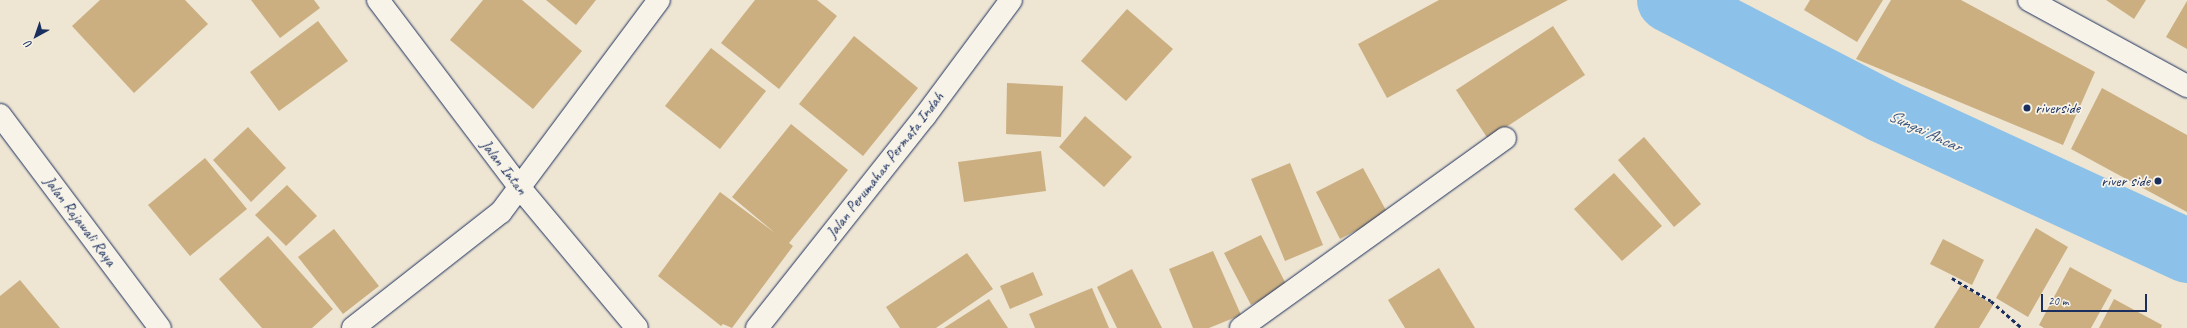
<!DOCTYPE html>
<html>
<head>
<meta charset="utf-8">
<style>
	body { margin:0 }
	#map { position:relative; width:2187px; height:328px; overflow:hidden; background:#eee5d3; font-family:Caveat,sans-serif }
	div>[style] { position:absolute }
	.river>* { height:64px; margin:-32px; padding:0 32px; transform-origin:32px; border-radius:32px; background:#8cc2ea }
	.building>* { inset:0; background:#cbaf81 }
	.path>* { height:2.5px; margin-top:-1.25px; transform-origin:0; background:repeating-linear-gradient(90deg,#1b2f5e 0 4px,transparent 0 7px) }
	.roads { filter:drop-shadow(0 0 1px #1b2f5e) drop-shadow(0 0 1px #1b2f5e) }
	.street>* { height:22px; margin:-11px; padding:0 11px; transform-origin:11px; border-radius:11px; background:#f7f3e8 }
	.dots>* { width:11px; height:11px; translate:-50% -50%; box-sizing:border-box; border:2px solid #f7f3e8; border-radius:50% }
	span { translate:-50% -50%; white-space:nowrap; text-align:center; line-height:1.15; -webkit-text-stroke:3.5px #f7f3e8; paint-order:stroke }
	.poi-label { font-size:16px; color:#1b2f5e }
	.left { translate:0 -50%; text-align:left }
	.right { translate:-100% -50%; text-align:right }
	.street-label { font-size:16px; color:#1b2f5e }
	.water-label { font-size:17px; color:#375481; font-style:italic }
	.north { position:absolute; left:16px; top:16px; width:40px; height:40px; -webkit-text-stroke:3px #f7f3e8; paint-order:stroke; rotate:220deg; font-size:11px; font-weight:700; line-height:16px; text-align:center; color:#1b2f5e }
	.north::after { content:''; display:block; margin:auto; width:14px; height:18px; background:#1b2f5e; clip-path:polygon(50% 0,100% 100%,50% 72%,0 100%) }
	.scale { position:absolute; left:2041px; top:294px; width:106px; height:18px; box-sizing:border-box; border:2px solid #1b2f5e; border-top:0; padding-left:5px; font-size:12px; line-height:14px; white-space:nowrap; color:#1b2f5e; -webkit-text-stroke:3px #f7f3e8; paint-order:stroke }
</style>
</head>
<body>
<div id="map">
	<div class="river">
		<i style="left:1669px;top:0;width:241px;rotate:27.4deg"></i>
		<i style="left:1883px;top:111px;width:335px;rotate:24.7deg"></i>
	</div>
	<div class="building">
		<i style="clip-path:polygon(100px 0,185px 0,208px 24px,134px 93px,72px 26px)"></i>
		<i style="clip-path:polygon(251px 0,314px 0,320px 8px,280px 38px)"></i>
		<i style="clip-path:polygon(483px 0,522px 0,582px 51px,533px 109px,450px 40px)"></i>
		<i style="clip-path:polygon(546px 0,596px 0,576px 25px)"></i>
		<i style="clip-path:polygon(755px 0,817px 0,837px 16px,779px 89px,721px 43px)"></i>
		<i style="clip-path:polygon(1439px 0,1568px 0,1387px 98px,1358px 44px)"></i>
		<i style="clip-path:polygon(1810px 0,1883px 0,1857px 42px,1804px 10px)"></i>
		<i style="clip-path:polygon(1891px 0,1961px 0,2095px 72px,2063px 145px,1856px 59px)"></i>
		<i style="clip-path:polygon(2106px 0,2146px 0,2134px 19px)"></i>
		<i style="clip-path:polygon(2187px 1px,2187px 49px,2166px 37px)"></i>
		<i style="clip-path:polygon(1127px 9px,1173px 49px,1126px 101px,1081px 61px)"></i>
		<i style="clip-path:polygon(318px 21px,348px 61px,279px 111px,250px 72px)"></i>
		<i style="clip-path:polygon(1553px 26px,1585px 75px,1488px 139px,1456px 90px)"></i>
		<i style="clip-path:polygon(854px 36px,918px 88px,863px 156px,799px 104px)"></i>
		<i style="clip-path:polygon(711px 48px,766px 91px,720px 149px,665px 106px)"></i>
		<i style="clip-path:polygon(1007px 83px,1063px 86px,1061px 137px,1006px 134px)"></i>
		<i style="clip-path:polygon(2102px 88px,2187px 135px,2187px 212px,2071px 149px)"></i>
		<i style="clip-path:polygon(1085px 116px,1132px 157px,1104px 187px,1059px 147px)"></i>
		<i style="clip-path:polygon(791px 124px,848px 170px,789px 243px,793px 246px,732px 328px,723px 324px,721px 326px,658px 276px,720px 192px,775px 233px,732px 197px)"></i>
		<i style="clip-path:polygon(248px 127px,286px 168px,251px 202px,213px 160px)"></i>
		<i style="clip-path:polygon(1644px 137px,1701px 204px,1674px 227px,1618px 160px)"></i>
		<i style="clip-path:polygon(1041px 151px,1046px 191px,964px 202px,958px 162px)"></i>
		<i style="clip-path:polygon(205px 158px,247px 209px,190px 256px,148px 205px)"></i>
		<i style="clip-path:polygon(1290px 163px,1323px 245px,1285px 261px,1251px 179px)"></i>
		<i style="clip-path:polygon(1363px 168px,1388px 214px,1340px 239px,1316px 192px)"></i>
		<i style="clip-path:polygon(1614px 173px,1662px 226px,1622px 261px,1574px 209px)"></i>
		<i style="clip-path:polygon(287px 185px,317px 216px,286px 246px,255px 215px)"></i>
		<i style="clip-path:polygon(2036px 228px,2068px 247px,2028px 317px,1996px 298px)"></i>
		<i style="clip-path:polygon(334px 229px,379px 286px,343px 314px,298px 257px)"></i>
		<i style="clip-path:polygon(1261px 235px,1287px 286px,1251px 305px,1224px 253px)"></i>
		<i style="clip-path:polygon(268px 236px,333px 309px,312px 328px,262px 328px,219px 279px)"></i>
		<i style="clip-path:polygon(1943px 239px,1984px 260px,1972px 285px,1930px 264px)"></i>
		<i style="clip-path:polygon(1213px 251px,1241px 315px,1209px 328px,1193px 328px,1169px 269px)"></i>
		<i style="clip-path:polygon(967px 253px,993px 289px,936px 328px,900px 328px,886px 307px)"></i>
		<i style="clip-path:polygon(2070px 267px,2112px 290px,2091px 328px,2044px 328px,2039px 325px)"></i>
		<i style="clip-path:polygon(1439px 268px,1475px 328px,1405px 328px,1388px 300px)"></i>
		<i style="clip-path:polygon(1132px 269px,1162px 328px,1117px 328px,1097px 287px)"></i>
		<i style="clip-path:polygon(1033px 272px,1043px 295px,1010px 309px,1000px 286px)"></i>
		<i style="clip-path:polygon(20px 280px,60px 328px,0 328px,0 296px)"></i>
		<i style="clip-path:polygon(1961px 285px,1993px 305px,1979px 328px,1934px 328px)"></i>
		<i style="clip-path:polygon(1092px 288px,1109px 328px,1035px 328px,1029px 314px)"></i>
		<i style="clip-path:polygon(989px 299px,1008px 328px,944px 328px)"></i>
		<i style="clip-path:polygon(2114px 299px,2162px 325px,2161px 328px,2099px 328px)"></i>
	</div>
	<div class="path">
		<i style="left:1952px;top:278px;width:45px;rotate:30.5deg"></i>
		<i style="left:1991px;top:301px;width:41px;rotate:41.1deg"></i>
	</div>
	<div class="roads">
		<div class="street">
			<i style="left:378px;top:0;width:236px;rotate:52.9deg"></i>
			<i style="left:520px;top:188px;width:182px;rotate:50.1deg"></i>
			<i style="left:2029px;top:0;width:180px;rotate:28.6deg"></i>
			<i style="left:0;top:115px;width:266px;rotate:53.1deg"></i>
			<i style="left:353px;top:328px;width:188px;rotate:-38.1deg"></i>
			<i style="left:501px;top:212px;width:264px;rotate:-53.3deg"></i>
			<i style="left:757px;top:328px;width:270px;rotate:-51.6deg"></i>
			<i style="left:925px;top:116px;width:144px;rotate:-53.4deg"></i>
			<i style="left:1241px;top:328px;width:325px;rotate:-35.7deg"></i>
		</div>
	</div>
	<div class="dots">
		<i style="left:2027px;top:108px;background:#1b2f5e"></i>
		<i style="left:2158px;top:181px;background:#1b2f5e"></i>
	</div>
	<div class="poi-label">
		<span class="left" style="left:2035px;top:108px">riverside</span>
		<span class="right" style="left:2150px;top:181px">river side</span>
	</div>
	<div class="street-label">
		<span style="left:885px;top:165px;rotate:-52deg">Jalan Perumahan Permata Indah</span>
		<span style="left:504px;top:167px;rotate:52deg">Jalan Intan</span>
		<span style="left:80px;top:221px;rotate:53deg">Jalan Rajawali Raya</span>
	</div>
	<div class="water-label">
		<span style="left:1925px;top:131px;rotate:25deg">Sungai Ancar</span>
	</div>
	<div class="north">U</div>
	<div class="scale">20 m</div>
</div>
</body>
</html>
